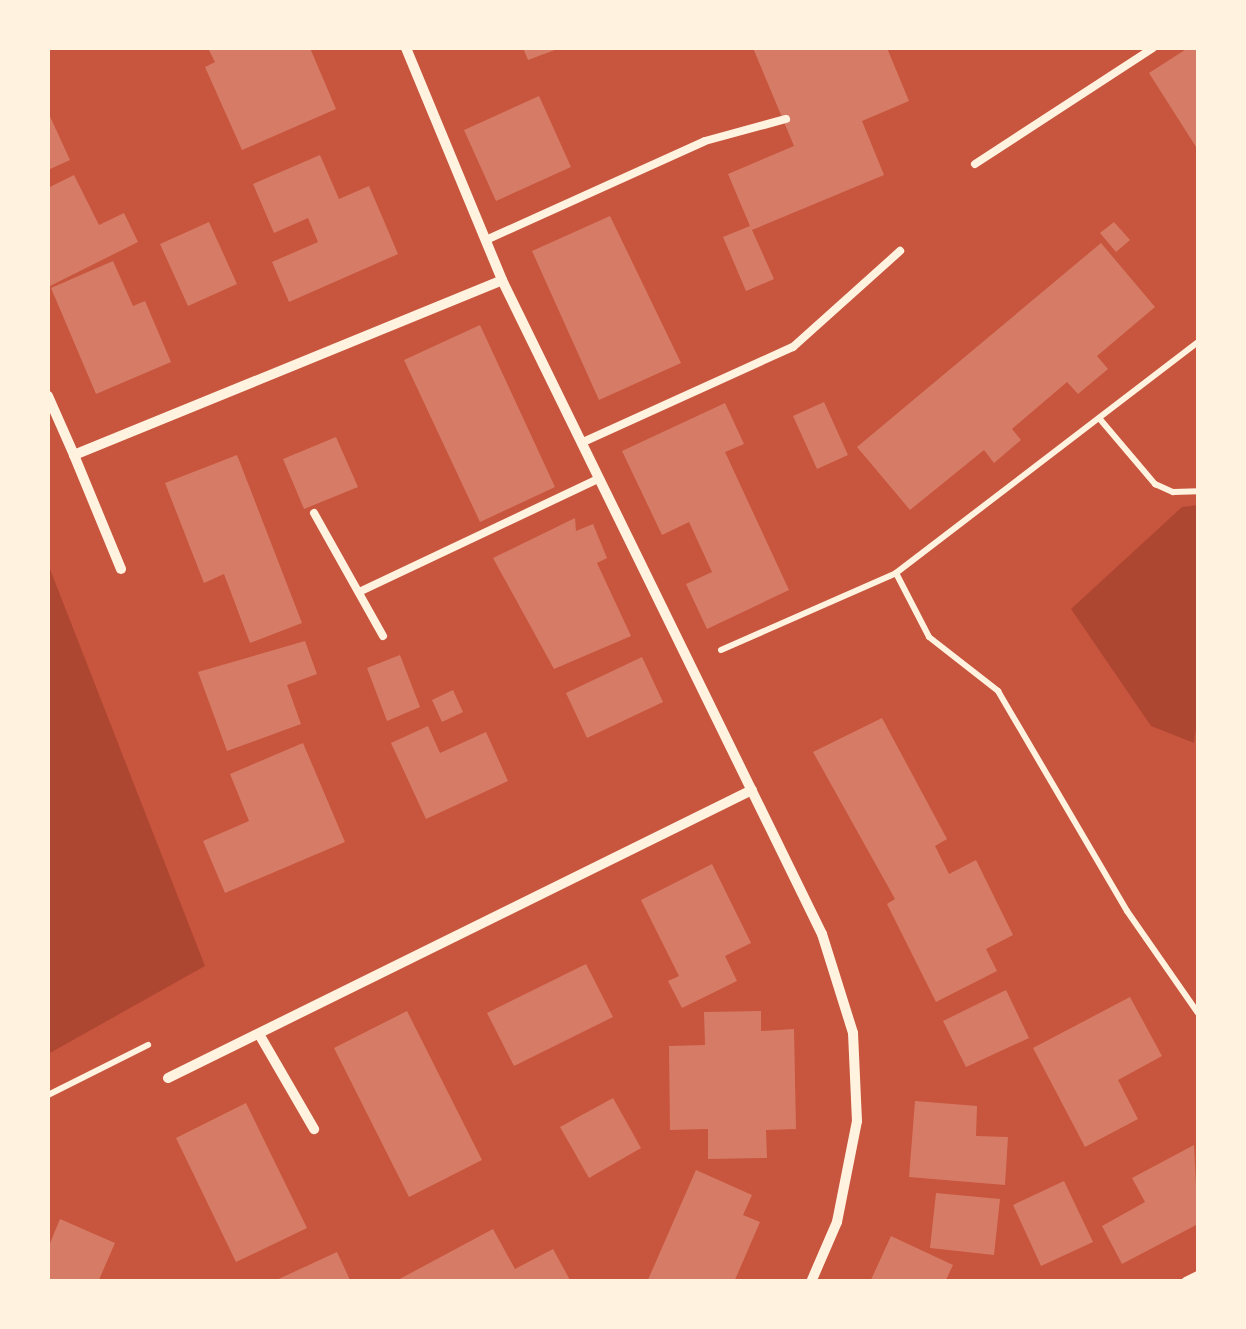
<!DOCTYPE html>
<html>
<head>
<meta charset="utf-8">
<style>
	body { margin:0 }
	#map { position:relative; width:1246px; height:1329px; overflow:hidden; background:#c8553d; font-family:Barlow,sans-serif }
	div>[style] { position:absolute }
	.green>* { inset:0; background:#ae4732 }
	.building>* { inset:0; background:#d67c66 }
	.path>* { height:6px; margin:-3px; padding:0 3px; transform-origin:3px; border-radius:3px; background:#fff3e0 }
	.service>* { height:8px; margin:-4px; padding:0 4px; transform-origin:4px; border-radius:4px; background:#fff3e0 }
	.minor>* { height:10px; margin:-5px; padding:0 5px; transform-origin:5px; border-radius:5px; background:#fff3e0 }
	span { translate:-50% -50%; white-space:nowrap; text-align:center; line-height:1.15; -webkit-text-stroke:8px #fff3e0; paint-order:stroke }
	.frame { position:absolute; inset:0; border:50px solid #fff3e0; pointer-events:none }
</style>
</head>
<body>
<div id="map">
	<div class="green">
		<i style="clip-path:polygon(1198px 505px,1198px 712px,1194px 743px,1151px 726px,1071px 609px,1182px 507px)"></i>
		<i style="clip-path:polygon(48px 564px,205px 966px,48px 1054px)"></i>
	</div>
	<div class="building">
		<i style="clip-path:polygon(208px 48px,310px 48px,336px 109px,242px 150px,205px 67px,215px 62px)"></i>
		<i style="clip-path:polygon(523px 48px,560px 48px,528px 60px)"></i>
		<i style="clip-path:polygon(753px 48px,887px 48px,909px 101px,862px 121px,884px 175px,752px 230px,774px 279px,746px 291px,723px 237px,750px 226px,728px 174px,794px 146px)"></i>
		<i style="clip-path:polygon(1188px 48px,1198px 48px,1198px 150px,1149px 73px)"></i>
		<i style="clip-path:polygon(539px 96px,571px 167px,496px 201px,464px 130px)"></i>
		<i style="clip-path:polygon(48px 112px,70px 160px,48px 170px)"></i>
		<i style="clip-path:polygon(320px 155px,339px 199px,369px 186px,398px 254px,289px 302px,272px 262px,318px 242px,308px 218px,274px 233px,253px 184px)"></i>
		<i style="clip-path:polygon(74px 175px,99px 225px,124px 213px,138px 242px,48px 287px,48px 188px)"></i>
		<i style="clip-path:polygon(610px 216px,681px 363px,599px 400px,532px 251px)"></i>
		<i style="clip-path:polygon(209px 222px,237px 284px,188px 306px,160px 244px)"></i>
		<i style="clip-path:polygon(1114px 222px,1130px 240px,1116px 252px,1100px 233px)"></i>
		<i style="clip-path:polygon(1101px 243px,1155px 307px,1097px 356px,1108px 369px,1078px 394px,1067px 382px,1012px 429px,1021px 440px,994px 463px,984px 450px,910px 510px,857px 447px)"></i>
		<i style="clip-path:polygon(113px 261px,133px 306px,145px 301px,171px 362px,96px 394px,51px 288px)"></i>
		<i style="clip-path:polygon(480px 325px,555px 487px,480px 522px,404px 360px)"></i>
		<i style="clip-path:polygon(824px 402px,848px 455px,817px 469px,793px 416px)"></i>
		<i style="clip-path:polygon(725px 403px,744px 444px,725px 452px,789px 590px,707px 629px,686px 584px,712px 572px,689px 522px,662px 535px,622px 451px)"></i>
		<i style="clip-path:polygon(336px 437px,358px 487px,304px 509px,283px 459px)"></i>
		<i style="clip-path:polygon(237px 455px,302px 623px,250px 643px,224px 574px,204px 583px,165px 483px)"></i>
		<i style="clip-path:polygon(575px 518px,576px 531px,593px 524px,607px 558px,597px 563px,631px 636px,554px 669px,493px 558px)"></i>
		<i style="clip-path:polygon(305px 641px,317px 674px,287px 685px,301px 724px,227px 751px,198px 672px)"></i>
		<i style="clip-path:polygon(400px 655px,420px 707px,387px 721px,367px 668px)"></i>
		<i style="clip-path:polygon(642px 657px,663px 702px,587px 738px,566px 693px)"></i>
		<i style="clip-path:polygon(453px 690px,463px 712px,442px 722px,432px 700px)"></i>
		<i style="clip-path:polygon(882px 718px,947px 839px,935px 846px,949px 874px,976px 860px,1013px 935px,986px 949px,997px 971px,936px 1002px,887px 904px,895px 899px,813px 752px)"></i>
		<i style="clip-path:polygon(428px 726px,440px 753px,486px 732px,508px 781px,426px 819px,391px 743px)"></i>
		<i style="clip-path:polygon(303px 743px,345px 842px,225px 893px,203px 841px,249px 821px,230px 774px)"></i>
		<i style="clip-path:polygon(712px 864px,751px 943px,725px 956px,737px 981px,682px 1008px,668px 981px,679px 976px,641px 900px)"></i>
		<i style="clip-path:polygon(586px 964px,613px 1017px,514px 1066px,487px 1013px)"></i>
		<i style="clip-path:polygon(1006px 990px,1029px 1038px,966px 1067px,943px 1021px)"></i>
		<i style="clip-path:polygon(1130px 997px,1162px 1056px,1118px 1080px,1138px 1119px,1085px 1147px,1033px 1048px)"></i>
		<i style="clip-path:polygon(407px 1011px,482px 1160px,409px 1197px,334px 1048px)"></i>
		<i style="clip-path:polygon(761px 1011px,761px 1031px,794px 1029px,796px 1129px,766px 1130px,767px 1158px,708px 1159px,708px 1129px,670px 1130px,669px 1046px,705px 1045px,704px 1012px)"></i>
		<i style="clip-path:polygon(613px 1098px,641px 1148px,589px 1178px,560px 1127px)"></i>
		<i style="clip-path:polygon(915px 1101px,977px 1106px,976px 1136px,1008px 1137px,1005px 1185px,909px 1177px)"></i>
		<i style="clip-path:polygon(246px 1103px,307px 1228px,236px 1262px,176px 1138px)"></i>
		<i style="clip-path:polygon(1194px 1145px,1198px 1224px,1122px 1264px,1102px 1226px,1145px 1202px,1132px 1178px)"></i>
		<i style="clip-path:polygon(696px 1170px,752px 1195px,743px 1215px,760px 1222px,734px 1282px,647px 1282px)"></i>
		<i style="clip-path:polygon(1064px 1181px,1093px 1242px,1041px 1266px,1013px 1205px)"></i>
		<i style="clip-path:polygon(936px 1193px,1000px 1199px,994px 1255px,930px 1248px)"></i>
		<i style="clip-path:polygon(60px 1219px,115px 1243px,98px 1282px,48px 1282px,48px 1248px)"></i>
		<i style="clip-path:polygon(493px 1229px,515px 1269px,553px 1249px,571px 1282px,394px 1282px)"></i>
		<i style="clip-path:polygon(891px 1236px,953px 1265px,945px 1282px,870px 1282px)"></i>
		<i style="clip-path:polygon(337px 1252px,351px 1282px,272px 1282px)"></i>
	</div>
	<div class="path">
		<i style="left:1099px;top:418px;width:87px;rotate:49.7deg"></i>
		<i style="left:1155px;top:484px;width:20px;rotate:24deg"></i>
		<i style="left:1173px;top:492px;width:25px;rotate:-2deg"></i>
		<i style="left:896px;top:573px;width:72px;rotate:62.7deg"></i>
		<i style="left:929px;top:637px;width:88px;rotate:38deg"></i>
		<i style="left:998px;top:691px;width:255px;rotate:59.6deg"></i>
		<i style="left:1127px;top:911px;width:124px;rotate:55.2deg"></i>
		<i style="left:721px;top:650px;width:191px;rotate:-23.7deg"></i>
		<i style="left:896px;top:573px;width:380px;rotate:-37.4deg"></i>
		<i style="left:48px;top:1095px;width:112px;rotate:-26.6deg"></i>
	</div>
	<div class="service">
		<i style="left:975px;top:164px;width:212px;rotate:-33.1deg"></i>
		<i style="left:486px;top:240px;width:240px;rotate:-24.3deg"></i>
		<i style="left:705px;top:141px;width:84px;rotate:-15.2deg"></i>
		<i style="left:581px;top:443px;width:233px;rotate:-24.4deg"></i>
		<i style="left:793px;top:347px;width:144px;rotate:-41.9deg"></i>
		<i style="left:314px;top:513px;width:141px;rotate:60.7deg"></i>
		<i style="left:359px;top:592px;width:264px;rotate:-25.3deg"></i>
	</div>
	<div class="minor">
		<i style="left:406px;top:48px;width:251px;rotate:67.5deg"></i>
		<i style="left:502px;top:280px;width:728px;rotate:63.93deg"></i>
		<i style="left:822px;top:934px;width:104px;rotate:72.6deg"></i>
		<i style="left:853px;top:1033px;width:88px;rotate:87.4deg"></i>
		<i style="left:857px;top:1121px;width:103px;rotate:101.2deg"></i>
		<i style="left:837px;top:1222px;width:65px;rotate:113.4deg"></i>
		<i style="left:48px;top:396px;width:64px;rotate:66.2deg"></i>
		<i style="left:121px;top:569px;width:123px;rotate:-112.4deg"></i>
		<i style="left:74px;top:455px;width:462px;rotate:-22.2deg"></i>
		<i style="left:259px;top:1034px;width:110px;rotate:59.9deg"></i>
		<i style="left:168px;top:1078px;width:651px;rotate:-26.25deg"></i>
		<i style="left:1186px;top:1282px;width:13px;rotate:-27deg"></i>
	</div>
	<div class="frame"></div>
</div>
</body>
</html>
